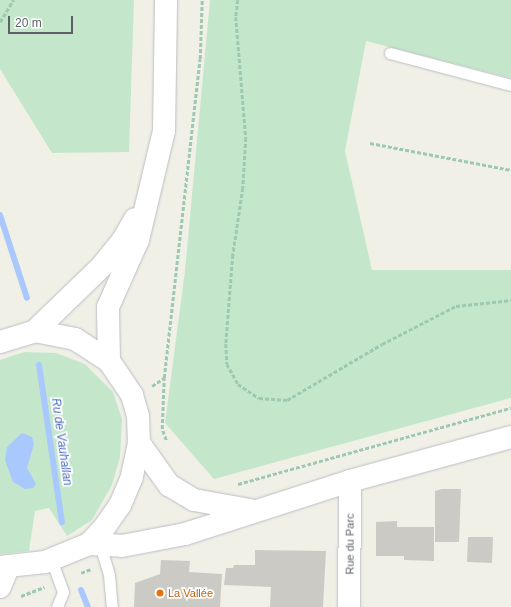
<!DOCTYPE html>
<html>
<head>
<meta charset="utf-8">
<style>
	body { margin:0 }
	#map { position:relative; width:511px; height:607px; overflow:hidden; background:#f0f0e7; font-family:Arial,sans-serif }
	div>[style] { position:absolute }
	.green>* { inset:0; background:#c4e7cb }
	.water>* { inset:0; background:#a9c8fe }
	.stream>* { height:6px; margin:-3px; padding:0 3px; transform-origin:3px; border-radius:3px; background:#a9c8fe }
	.building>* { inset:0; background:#cccac4 }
	.path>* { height:2.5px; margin-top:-1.25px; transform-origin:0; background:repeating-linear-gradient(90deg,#9dc8b2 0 4px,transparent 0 6px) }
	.roads { filter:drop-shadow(0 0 1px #bbbdc2) drop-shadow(0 0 1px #bbbdc2) }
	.lane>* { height:11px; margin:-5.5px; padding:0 5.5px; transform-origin:5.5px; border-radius:5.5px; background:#fff }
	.street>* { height:22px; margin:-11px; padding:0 11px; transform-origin:11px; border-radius:11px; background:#fff }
	.secondary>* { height:22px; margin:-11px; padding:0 11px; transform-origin:11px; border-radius:11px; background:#fff }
	.dots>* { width:11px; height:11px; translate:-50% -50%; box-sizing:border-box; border:2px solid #fff; border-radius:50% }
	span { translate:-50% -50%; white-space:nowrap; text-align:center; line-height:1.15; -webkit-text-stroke:3.5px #fff; paint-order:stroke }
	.street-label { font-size:11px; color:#5e6067 }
	.food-label { font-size:11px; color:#c56008 }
	.left { translate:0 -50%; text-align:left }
	.water-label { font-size:12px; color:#4a6dc3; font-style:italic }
	.scale { position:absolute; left:8px; top:16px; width:65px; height:18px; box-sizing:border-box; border:2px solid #5e6067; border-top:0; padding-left:5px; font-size:12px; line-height:14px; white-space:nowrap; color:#5e6067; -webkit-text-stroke:3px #fff; paint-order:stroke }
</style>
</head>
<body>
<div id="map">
	<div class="green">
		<i style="clip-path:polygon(0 0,134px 0,129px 152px,52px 153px,0 69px)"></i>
		<i style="clip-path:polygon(210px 0,511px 0,511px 78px,366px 41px,345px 151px,372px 270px,511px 270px,511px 398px,214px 479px,165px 423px,185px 271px)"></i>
		<i style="clip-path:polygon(24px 352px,56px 353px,85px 364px,113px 392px,122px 419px,120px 457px,112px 485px,92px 520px,67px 536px,49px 508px,35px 511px,29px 551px,0 554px,0 360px)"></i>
	</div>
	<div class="water">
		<i style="clip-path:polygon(22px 433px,32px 437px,34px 444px,27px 468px,36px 484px,33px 488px,25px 489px,13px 482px,5px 460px,7px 447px)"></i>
	</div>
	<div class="stream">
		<i style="left:0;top:215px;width:87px;rotate:72deg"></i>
		<i style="left:39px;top:365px;width:159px;rotate:81.7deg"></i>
		<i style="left:81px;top:590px;width:18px;rotate:68deg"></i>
	</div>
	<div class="building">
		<i style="clip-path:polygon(442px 489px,461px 489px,459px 542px,435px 542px,435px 491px)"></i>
		<i style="clip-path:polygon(397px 521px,397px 527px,434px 527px,434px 561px,404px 560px,404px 556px,376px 556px,376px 522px)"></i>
		<i style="clip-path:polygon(468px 537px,493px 537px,492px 563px,467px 562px)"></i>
		<i style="clip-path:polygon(255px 550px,326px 551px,323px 607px,270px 607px,271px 587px,224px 585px,226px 568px,233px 568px,234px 565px,255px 565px)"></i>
		<i style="clip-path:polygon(161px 560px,190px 561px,189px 572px,222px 574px,220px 607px,134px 607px,135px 583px,160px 574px)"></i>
	</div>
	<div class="path">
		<i style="left:238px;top:0;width:17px;rotate:97deg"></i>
		<i style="left:236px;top:17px;width:121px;rotate:85.3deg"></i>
		<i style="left:246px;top:138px;width:50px;rotate:93.4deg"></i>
		<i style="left:243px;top:188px;width:68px;rotate:98.5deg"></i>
		<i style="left:233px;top:255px;width:89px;rotate:94.5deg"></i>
		<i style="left:226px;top:344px;width:20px;rotate:87deg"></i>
		<i style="left:227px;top:364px;width:23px;rotate:61deg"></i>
		<i style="left:238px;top:384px;width:25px;rotate:34deg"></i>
		<i style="left:259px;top:398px;width:28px;rotate:4deg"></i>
		<i style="left:287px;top:400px;width:110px;rotate:-30.5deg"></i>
		<i style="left:382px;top:344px;width:83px;rotate:-27.2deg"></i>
		<i style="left:456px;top:306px;width:55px;rotate:-6.2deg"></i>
		<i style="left:0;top:22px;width:26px;rotate:-59deg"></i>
		<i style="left:370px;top:143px;width:144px;rotate:10.8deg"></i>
		<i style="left:152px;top:386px;width:14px;rotate:-34deg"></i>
		<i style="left:166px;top:440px;width:12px;rotate:-110deg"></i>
		<i style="left:162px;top:429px;width:51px;rotate:-87.8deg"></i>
		<i style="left:164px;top:378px;width:321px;rotate:-83.6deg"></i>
		<i style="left:200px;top:59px;width:59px;rotate:-88.1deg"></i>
		<i style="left:238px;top:484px;width:283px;rotate:-15.6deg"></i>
		<i style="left:81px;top:573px;width:11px;rotate:-22deg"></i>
		<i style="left:21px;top:596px;width:25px;rotate:-21deg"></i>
	</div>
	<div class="roads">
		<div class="lane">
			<i style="left:390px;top:53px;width:125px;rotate:14.8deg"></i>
			<i style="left:100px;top:545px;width:31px;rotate:73deg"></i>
			<i style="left:109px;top:575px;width:32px;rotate:85deg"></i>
			<i style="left:51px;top:559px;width:35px;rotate:70deg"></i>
			<i style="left:63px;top:592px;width:16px;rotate:112deg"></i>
		</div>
		<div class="street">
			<i style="left:0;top:587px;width:22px;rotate:-68deg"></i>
			<i style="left:349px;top:607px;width:126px;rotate:-89.5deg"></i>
		</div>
		<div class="secondary">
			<i style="left:35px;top:331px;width:93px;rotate:-44.1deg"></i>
			<i style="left:102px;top:266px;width:33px;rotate:-51deg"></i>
			<i style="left:123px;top:240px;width:24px;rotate:-60deg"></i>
			<i style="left:0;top:342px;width:37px;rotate:-17deg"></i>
			<i style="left:35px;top:331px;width:41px;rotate:11.3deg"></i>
			<i style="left:75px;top:339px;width:40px;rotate:32.9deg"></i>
			<i style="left:109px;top:361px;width:41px;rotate:55.9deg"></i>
			<i style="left:132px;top:395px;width:22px;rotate:74deg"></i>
			<i style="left:138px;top:416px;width:27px;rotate:88deg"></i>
			<i style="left:139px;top:443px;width:35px;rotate:102deg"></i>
			<i style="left:132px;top:477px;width:30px;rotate:113deg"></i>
			<i style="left:120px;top:505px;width:28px;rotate:125deg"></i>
			<i style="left:104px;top:528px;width:22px;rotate:133deg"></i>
			<i style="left:89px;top:544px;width:48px;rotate:157.8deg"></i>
			<i style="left:45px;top:562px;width:45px;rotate:173.7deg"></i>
			<i style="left:109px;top:361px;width:54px;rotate:-91.1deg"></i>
			<i style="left:108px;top:307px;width:73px;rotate:-65.9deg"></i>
			<i style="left:138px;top:240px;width:112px;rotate:-76.6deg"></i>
			<i style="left:164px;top:131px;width:131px;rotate:-89.1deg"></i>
			<i style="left:139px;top:443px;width:52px;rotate:54.5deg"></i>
			<i style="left:169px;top:485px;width:29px;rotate:31deg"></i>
			<i style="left:194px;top:500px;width:57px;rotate:10.1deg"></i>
			<i style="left:89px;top:544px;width:33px;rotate:3deg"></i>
			<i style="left:122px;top:546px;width:64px;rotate:-10.8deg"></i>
			<i style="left:185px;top:534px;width:173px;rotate:-17.8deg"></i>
			<i style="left:350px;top:481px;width:167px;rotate:-15.3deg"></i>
		</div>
	</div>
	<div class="dots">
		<i style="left:160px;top:593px;background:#e8710a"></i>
	</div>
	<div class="street-label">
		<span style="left:350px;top:544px;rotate:-90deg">Rue du Parc</span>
	</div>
	<div class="food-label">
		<span class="left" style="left:168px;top:593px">La Vallée</span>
	</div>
	<div class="water-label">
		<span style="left:61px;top:442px;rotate:82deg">Ru de Vauhallan</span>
	</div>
	<div class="scale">20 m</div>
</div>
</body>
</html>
